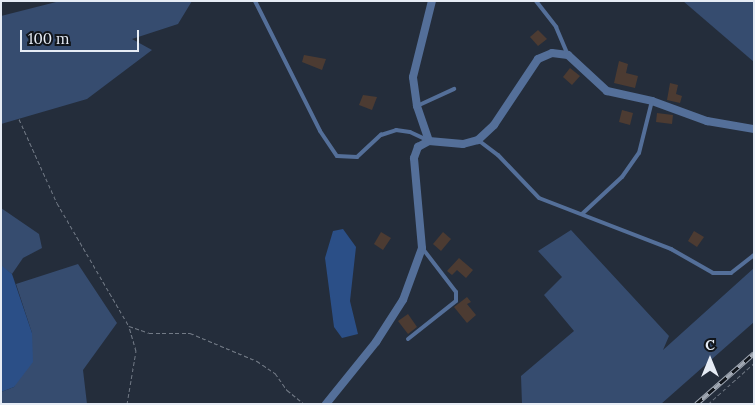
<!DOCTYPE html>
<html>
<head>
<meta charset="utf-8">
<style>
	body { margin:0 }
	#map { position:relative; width:755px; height:405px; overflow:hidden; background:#242d3b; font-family:Lora,serif }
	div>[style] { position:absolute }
	.green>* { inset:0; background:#364c6f }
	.water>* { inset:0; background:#2b4f87 }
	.building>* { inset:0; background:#4c3b32 }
	.path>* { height:1px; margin-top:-0.5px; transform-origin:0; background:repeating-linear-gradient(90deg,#727a86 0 4px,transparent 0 6.5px) }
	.lane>* { height:4px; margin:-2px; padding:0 2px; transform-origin:2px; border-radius:2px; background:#546f99 }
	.street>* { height:8px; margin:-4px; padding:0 4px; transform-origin:4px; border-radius:4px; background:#546f99 }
	.rail>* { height:4.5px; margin-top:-2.25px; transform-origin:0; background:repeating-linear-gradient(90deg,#11151b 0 8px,#a1a8b3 0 16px); box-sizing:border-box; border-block:1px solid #a1a8b3 }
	span { translate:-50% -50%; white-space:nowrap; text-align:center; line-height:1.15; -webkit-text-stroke:4px #11151b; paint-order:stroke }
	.frame { position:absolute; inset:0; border:2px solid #e6ecf5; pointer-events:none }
	.north { position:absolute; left:685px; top:335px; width:50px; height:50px; -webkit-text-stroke:4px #11151b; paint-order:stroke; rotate:0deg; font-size:14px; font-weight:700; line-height:20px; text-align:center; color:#e6ecf5 }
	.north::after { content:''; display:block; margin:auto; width:18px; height:22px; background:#e6ecf5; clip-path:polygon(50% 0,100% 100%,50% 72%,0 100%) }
	.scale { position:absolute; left:20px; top:30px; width:119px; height:22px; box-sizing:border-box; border:2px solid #e6ecf5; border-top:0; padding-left:6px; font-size:15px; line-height:18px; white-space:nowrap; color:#e6ecf5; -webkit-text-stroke:4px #11151b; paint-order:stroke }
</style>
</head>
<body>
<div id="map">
	<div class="green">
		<i style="clip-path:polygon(60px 1px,192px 1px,178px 24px,132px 39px,152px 50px,87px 99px,1px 124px,1px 16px)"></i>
		<i style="clip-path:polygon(683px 1px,754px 1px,754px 62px)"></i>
		<i style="clip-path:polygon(1px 208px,39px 234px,42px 248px,23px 258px,12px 274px,1px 266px)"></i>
		<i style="clip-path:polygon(571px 230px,669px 336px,663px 350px,754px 268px,754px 322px,661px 404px,522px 404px,521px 376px,574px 331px,544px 295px,562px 277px,538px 251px)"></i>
		<i style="clip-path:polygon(78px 264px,117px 323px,83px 370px,87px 404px,1px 404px,1px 392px,14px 387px,32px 333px,16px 284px)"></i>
	</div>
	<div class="water">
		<i style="clip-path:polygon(343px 229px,356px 247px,350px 301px,358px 334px,342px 338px,334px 327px,325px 258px,333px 231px)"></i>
		<i style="clip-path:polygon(1px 265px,12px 274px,32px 333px,33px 362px,14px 387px,1px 392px)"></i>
	</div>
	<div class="building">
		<i style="clip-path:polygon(538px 30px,547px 39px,538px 46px,530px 37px)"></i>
		<i style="clip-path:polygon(304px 55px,326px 59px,322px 70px,302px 62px)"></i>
		<i style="clip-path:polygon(619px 61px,628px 64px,626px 73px,638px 76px,635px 88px,614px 83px)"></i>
		<i style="clip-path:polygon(570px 68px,580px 76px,572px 85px,563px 77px)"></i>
		<i style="clip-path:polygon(670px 83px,678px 85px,676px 94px,682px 96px,680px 103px,667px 100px)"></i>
		<i style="clip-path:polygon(363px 95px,377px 97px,372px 110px,359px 105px)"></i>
		<i style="clip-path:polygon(622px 110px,633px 113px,630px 125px,619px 122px)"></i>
		<i style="clip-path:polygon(657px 113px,673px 115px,672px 124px,656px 122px)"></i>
		<i style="clip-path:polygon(694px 231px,704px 237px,697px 247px,688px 241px)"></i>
		<i style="clip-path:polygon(381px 232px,391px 238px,383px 250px,374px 244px)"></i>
		<i style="clip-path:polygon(443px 232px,451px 239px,441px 251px,433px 244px)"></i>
		<i style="clip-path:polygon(459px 258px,473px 270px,466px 278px,457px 270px,452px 275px,447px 271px)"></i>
		<i style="clip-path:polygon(467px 297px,471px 302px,467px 304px,476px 315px,467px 323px,454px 307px)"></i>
		<i style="clip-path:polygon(408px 314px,417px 327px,408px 334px,398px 321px)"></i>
	</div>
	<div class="path">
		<i style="left:19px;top:119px;width:92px;rotate:65.7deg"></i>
		<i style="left:57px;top:203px;width:143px;rotate:59.7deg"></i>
		<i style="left:129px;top:326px;width:21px;rotate:19deg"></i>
		<i style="left:149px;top:333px;width:41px"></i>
		<i style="left:190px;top:333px;width:73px;rotate:22.7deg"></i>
		<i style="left:257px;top:361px;width:22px;rotate:34deg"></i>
		<i style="left:275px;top:373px;width:21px;rotate:55deg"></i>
		<i style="left:287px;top:390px;width:22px;rotate:39deg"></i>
		<i style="left:127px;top:404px;width:54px;rotate:-80.4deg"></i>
		<i style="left:136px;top:351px;width:26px;rotate:-106deg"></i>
		<i style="left:708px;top:404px;width:62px;rotate:-41.7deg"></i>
	</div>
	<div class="lane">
		<i style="left:255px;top:1px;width:145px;rotate:63.4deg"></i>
		<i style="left:320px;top:131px;width:30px;rotate:56deg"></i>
		<i style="left:337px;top:156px;width:20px;rotate:3deg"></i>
		<i style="left:357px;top:157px;width:33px;rotate:-43deg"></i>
		<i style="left:381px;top:135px;width:16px;rotate:-18deg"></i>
		<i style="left:396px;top:130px;width:14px;rotate:8deg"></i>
		<i style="left:410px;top:132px;width:21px;rotate:25deg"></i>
		<i style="left:536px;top:1px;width:33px;rotate:52deg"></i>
		<i style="left:556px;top:27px;width:30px;rotate:67deg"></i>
		<i style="left:417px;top:106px;width:41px;rotate:-24.7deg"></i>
		<i style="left:478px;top:140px;width:25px;rotate:37deg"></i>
		<i style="left:498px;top:155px;width:59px;rotate:46.4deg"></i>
		<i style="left:539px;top:198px;width:142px;rotate:21.1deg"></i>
		<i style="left:671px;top:249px;width:48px;rotate:29.7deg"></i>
		<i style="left:713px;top:273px;width:18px"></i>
		<i style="left:731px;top:273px;width:29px;rotate:-38deg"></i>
		<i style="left:582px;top:214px;width:54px;rotate:-42.8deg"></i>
		<i style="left:622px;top:177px;width:29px;rotate:-55deg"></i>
		<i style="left:639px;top:153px;width:54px;rotate:-76deg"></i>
		<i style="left:408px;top:339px;width:61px;rotate:-38.4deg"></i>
		<i style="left:456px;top:301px;width:9px;rotate:-90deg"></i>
		<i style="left:456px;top:292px;width:54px;rotate:-127.5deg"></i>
	</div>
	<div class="street">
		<i style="left:429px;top:141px;width:34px;rotate:5deg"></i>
		<i style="left:463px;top:144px;width:16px;rotate:-15deg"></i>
		<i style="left:478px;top:140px;width:22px;rotate:-43deg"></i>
		<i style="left:494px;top:125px;width:79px;rotate:-56.3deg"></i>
		<i style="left:538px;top:59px;width:15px;rotate:-23deg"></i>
		<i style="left:552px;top:53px;width:16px;rotate:7deg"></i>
		<i style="left:568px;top:55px;width:53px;rotate:42.7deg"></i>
		<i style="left:607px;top:91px;width:46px;rotate:12.5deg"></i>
		<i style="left:652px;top:101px;width:59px;rotate:20deg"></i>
		<i style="left:707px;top:121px;width:48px;rotate:9.7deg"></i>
		<i style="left:326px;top:404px;width:80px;rotate:-51.1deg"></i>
		<i style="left:376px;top:342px;width:50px;rotate:-57.3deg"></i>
		<i style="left:403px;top:300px;width:55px;rotate:-69.9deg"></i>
		<i style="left:422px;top:248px;width:90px;rotate:-95.1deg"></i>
		<i style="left:414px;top:158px;width:12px;rotate:-70deg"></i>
		<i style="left:418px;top:147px;width:13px;rotate:-29deg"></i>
		<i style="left:429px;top:141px;width:37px;rotate:-109deg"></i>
		<i style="left:417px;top:106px;width:29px;rotate:-98deg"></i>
		<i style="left:413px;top:77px;width:78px;rotate:-76deg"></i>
	</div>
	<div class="rail">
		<i style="left:696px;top:404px;width:77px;rotate:-41.3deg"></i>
	</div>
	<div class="frame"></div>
	<div class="north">С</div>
	<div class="scale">100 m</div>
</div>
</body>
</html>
